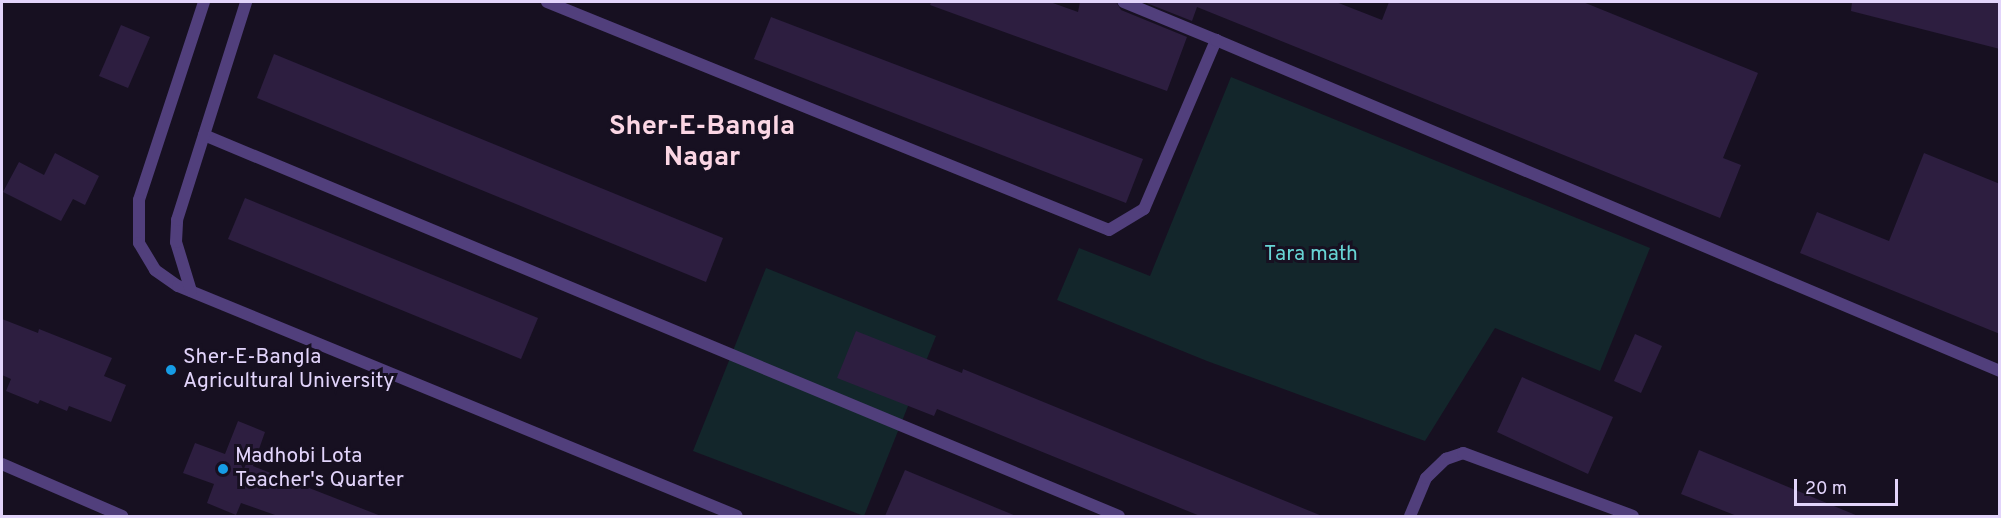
<!DOCTYPE html>
<html>
<head>
<meta charset="utf-8">
<style>
	body { margin:0 }
	#map { position:relative; width:2001px; height:518px; overflow:hidden; background:#171021; font-family:Overpass,sans-serif }
	div>[style] { position:absolute }
	.green>* { inset:0; background:#13262b }
	.building>* { inset:0; background:#2d1e40 }
	.lane>* { height:12px; margin:-6px; padding:0 6px; transform-origin:6px; border-radius:6px; background:#513f7c }
	.street>* { height:12px; margin:-6px; padding:0 6px; transform-origin:6px; border-radius:6px; background:#513f7c }
	.dots>* { width:16px; height:16px; translate:-50% -50%; box-sizing:border-box; border:3px solid #171021; border-radius:50% }
	span { translate:-50% -50%; white-space:nowrap; text-align:center; line-height:1.15; -webkit-text-stroke:6px #171021; paint-order:stroke }
	.park-label { font-size:21px; color:#67d4d4 }
	.poi-label { font-size:21px; color:#e2d4fb }
	.left { translate:0 -50%; text-align:left }
	.district-label { font-size:27px; color:#fbd6e4; font-weight:700 }
	.frame { position:absolute; inset:0; border:3px solid #e2d4fb; pointer-events:none }
	.scale { position:absolute; left:1794px; top:479px; width:104px; height:27px; box-sizing:border-box; border:3px solid #e2d4fb; border-top:0; padding-left:8px; font-size:18px; line-height:21px; white-space:nowrap; color:#e2d4fb; -webkit-text-stroke:4px #171021; paint-order:stroke }
</style>
</head>
<body>
<div id="map">
	<div class="green">
		<i style="clip-path:polygon(1231px 77px,1650px 248px,1600px 371px,1495px 328px,1425px 441px,1207px 361px,1057px 300px,1079px 248px,1150px 276px)"></i>
		<i style="clip-path:polygon(766px 268px,936px 336px,864px 516px,693px 451px)"></i>
	</div>
	<div class="building">
		<i style="clip-path:polygon(931px 2px,1050px 2px,1078px 12px,1080px 2px,1116px 2px,1121px 10px,1187px 37px,1167px 91px,930px 5px)"></i>
		<i style="clip-path:polygon(1144px 2px,1336px 2px,1382px 20px,1389px 2px,1583px 2px,1758px 73px,1723px 158px,1741px 165px,1720px 218px,1197px 7px,1192px 21px)"></i>
		<i style="clip-path:polygon(1852px 2px,2000px 2px,2000px 49px,1851px 11px)"></i>
		<i style="clip-path:polygon(771px 17px,1143px 159px,1126px 203px,754px 59px)"></i>
		<i style="clip-path:polygon(121px 25px,150px 37px,128px 88px,99px 76px)"></i>
		<i style="clip-path:polygon(274px 54px,723px 238px,706px 282px,257px 98px)"></i>
		<i style="clip-path:polygon(55px 153px,99px 176px,85px 205px,73px 199px,61px 221px,3px 192px,19px 162px,44px 175px)"></i>
		<i style="clip-path:polygon(1924px 153px,2000px 184px,2000px 334px,1800px 253px,1817px 212px,1889px 241px)"></i>
		<i style="clip-path:polygon(245px 198px,538px 318px,521px 359px,228px 239px)"></i>
		<i style="clip-path:polygon(2px 319px,38px 333px,39px 329px,112px 358px,104px 376px,126px 385px,111px 422px,69px 406px,67px 411px,40px 400px,38px 404px,6px 391px,11px 379px,2px 375px)"></i>
		<i style="clip-path:polygon(856px 331px,962px 373px,963px 369px,1322px 516px,1200px 516px,937px 409px,934px 416px,837px 378px)"></i>
		<i style="clip-path:polygon(1635px 334px,1662px 346px,1641px 393px,1614px 381px)"></i>
		<i style="clip-path:polygon(1522px 377px,1613px 417px,1588px 474px,1497px 432px)"></i>
		<i style="clip-path:polygon(238px 421px,265px 432px,253px 466px,381px 516px,278px 516px,241px 503px,236px 515px,207px 503px,214px 484px,183px 473px,195px 443px,225px 454px)"></i>
		<i style="clip-path:polygon(1699px 450px,1858px 516px,1737px 516px,1681px 494px)"></i>
		<i style="clip-path:polygon(905px 470px,1016px 516px,885px 516px)"></i>
	</div>
	<div class="lane">
		<i style="left:547px;top:2px;width:606px;rotate:22.08deg"></i>
		<i style="left:1109px;top:230px;width:41px;rotate:-31deg"></i>
		<i style="left:1144px;top:209px;width:184px;rotate:-66.9deg"></i>
		<i style="left:1216px;top:40px;width:100px;rotate:-157.6deg"></i>
		<i style="left:1216px;top:40px;width:851px;rotate:22.89deg"></i>
		<i style="left:204px;top:135px;width:991px;rotate:22.61deg"></i>
		<i style="left:2px;top:464px;width:131px;rotate:23.4deg"></i>
		<i style="left:1410px;top:516px;width:41px;rotate:-67.2deg"></i>
		<i style="left:1426px;top:478px;width:28px;rotate:-44deg"></i>
		<i style="left:1446px;top:459px;width:18px;rotate:-19deg"></i>
		<i style="left:1463px;top:453px;width:181px;rotate:20.3deg"></i>
	</div>
	<div class="street">
		<i style="left:204px;top:2px;width:208px;rotate:108.2deg"></i>
		<i style="left:139px;top:200px;width:43px;rotate:90deg"></i>
		<i style="left:139px;top:243px;width:31px;rotate:59deg"></i>
		<i style="left:155px;top:270px;width:28px;rotate:35deg"></i>
		<i style="left:178px;top:286px;width:604px;rotate:22.36deg"></i>
		<i style="left:191px;top:291px;width:51px;rotate:-107deg"></i>
		<i style="left:176px;top:242px;width:22px;rotate:-87deg"></i>
		<i style="left:177px;top:220px;width:229px;rotate:-72.4deg"></i>
	</div>
	<div class="dots">
		<i style="left:171px;top:370px;background:#169ce5"></i>
		<i style="left:223px;top:469px;background:#169ce5"></i>
	</div>
	<div class="park-label">
		<span style="left:1311px;top:255px">Tara math</span>
	</div>
	<div class="poi-label">
		<span class="left" style="left:183px;top:370px">Sher-E-Bangla<br>Agricultural University</span>
		<span class="left" style="left:235px;top:469px">Madhobi Lota<br>Teacher's Quarter</span>
	</div>
	<div class="district-label">
		<span style="left:702px;top:143px">Sher-E-Bangla<br>Nagar</span>
	</div>
	<div class="frame"></div>
	<div class="scale">20 m</div>
</div>
</body>
</html>
